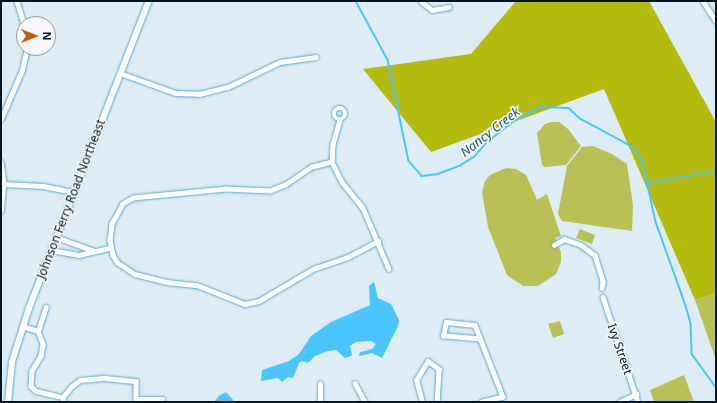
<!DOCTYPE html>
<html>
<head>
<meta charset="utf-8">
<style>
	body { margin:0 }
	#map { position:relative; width:717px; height:403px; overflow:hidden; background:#ddecf5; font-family:"Noto Sans",sans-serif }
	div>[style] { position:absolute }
	.green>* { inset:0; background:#b9c055 }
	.forest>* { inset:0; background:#b4bb0e }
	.water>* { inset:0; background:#4bc5fd }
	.stream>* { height:1.5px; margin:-0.75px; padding:0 0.75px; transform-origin:0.75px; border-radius:0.75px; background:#4bc5fd }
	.roads { filter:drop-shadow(0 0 1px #57a9d2) drop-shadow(0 0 1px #57a9d2) }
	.minor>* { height:4.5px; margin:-2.25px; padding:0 2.25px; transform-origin:2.25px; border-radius:2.25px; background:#fff }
	.minor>.ring { margin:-2.25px; padding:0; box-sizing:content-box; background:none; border:4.5px solid #fff; border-radius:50% }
	.major>* { height:6px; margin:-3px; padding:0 3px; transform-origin:3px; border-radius:3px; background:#fff }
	span { translate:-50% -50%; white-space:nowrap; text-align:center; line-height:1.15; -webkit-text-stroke:3px #f7f7f7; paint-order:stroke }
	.street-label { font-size:12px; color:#001622 }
	.water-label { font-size:13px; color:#195976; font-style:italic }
	.frame { position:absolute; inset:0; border:2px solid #001622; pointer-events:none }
	.north { position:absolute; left:16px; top:16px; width:40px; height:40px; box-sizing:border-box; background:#f7f7f7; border:1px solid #949da2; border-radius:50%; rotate:90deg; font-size:11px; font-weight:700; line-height:16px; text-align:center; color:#001622 }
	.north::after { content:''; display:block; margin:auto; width:14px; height:18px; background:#bb5e0e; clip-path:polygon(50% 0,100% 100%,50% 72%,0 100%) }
</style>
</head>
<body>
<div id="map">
	<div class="green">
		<i style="clip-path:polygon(551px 122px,559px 122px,568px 129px,581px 146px,566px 165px,545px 167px,542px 165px,537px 133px,545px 124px)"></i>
		<i style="clip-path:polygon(593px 146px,612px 154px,627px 164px,633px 205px,632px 231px,562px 221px,558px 214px,567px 166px,582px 147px)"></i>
		<i style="clip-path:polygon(506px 168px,516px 169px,526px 175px,537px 200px,547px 194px,561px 236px,555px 238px,561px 252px,561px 262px,556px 274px,538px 286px,523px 286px,507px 275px,488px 227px,482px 192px,485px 181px,490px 175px)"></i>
		<i style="clip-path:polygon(580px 229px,595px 235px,592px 244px,576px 238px)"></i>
		<i style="clip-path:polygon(716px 293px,716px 360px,695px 300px)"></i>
		<i style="clip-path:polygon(560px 321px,564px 334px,553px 338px,548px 324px)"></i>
		<i style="clip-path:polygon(684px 375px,694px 402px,654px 402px,650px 390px)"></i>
	</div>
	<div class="forest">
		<i style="clip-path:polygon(516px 1px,649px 1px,716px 122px,716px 293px,695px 300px,604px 89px,431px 152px,363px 69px,471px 54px)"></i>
	</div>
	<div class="water">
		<i style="clip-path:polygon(374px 282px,378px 298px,391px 304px,399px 320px,398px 326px,382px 358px,372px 353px,359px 356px,360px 352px,372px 349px,376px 344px,371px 341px,356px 342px,350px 346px,352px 355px,349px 357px,345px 358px,336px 350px,328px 351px,315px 356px,308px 363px,302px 361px,299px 363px,293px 378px,288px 377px,282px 382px,278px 378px,261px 381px,262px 370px,289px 361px,299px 354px,311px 336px,331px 322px,370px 305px,369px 286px)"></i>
		<i style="clip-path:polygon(226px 392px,235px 402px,214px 402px,219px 396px)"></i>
	</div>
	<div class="stream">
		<i style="left:356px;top:1px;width:67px;rotate:61.5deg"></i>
		<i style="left:388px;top:60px;width:103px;rotate:78.3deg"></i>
		<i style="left:409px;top:161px;width:20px;rotate:49deg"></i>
		<i style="left:422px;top:176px;width:16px;rotate:-7deg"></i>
		<i style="left:438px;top:174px;width:25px;rotate:-21deg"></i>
		<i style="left:461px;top:165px;width:15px;rotate:-32deg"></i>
		<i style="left:474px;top:157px;width:20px;rotate:-49deg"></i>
		<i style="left:487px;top:142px;width:39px;rotate:-38deg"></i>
		<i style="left:518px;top:118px;width:26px;rotate:-25deg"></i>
		<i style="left:542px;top:107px;width:27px;rotate:2deg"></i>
		<i style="left:569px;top:108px;width:16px;rotate:43deg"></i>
		<i style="left:581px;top:119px;width:59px;rotate:28.3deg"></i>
		<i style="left:633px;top:147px;width:18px;rotate:56deg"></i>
		<i style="left:643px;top:162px;width:61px;rotate:77.8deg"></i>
		<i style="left:656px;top:222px;width:89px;rotate:70.3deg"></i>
		<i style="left:686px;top:306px;width:19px;rotate:74deg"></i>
		<i style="left:691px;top:324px;width:30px;rotate:88deg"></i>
		<i style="left:692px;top:354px;width:41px;rotate:54deg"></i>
		<i style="left:649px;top:183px;width:68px;rotate:-10.2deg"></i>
	</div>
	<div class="roads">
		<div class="minor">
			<i style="left:17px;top:1px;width:24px;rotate:73deg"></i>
			<i style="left:421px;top:1px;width:14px;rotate:39deg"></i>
			<i style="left:432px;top:10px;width:17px;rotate:-10deg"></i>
			<i style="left:703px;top:1px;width:24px;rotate:57deg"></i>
			<i style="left:120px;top:73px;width:59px;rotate:19.7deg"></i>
			<i style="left:176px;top:93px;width:23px;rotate:2deg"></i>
			<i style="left:199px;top:94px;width:30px;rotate:-14deg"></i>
			<i style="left:228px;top:87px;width:58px;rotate:-25.7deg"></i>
			<i style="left:280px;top:62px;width:36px;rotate:-8deg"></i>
			<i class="ring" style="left:334px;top:108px;width:7.5px;height:7.5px"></i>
			<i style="left:1px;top:119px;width:53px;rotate:-66.8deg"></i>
			<i style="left:22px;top:70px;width:23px;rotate:-77deg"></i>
			<i style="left:340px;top:120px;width:25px;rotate:106deg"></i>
			<i style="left:333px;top:144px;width:18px;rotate:93deg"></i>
			<i style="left:332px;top:162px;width:22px;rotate:63deg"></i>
			<i style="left:342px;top:182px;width:33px;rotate:51deg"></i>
			<i style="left:363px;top:208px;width:66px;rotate:66.9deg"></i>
			<i style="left:1px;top:162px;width:22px;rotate:82deg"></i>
			<i style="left:4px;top:184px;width:27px;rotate:96deg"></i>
			<i style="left:332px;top:162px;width:21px;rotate:166deg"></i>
			<i style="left:312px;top:167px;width:32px;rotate:146deg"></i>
			<i style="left:285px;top:185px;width:16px;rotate:158deg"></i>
			<i style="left:270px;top:191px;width:44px;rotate:-177.4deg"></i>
			<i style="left:226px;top:189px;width:93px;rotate:174.5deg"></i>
			<i style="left:133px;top:198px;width:12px;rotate:149deg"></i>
			<i style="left:123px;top:204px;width:23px;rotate:119deg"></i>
			<i style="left:112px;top:224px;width:16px;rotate:97deg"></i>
			<i style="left:110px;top:240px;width:15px;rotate:79deg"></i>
			<i style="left:113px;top:255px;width:8px;rotate:60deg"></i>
			<i style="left:117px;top:262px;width:22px;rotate:34deg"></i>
			<i style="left:135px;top:274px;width:32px;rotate:14deg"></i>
			<i style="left:166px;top:282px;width:31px;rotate:6deg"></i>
			<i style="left:197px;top:285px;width:52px;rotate:21.6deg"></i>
			<i style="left:245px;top:304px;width:14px;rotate:-12deg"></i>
			<i style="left:259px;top:301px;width:63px;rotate:-30.7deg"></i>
			<i style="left:313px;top:269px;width:37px;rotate:-19deg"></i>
			<i style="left:348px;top:257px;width:34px;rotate:-28deg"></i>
			<i style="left:4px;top:184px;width:39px;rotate:3deg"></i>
			<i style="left:43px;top:186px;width:32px;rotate:11deg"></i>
			<i style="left:56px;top:237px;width:40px;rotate:20.2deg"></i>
			<i style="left:554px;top:245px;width:12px;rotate:-31deg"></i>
			<i style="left:564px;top:239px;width:18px;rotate:19deg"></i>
			<i style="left:581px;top:245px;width:17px;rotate:36deg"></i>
			<i style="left:595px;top:255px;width:28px;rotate:73deg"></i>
			<i style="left:603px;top:282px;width:6px;rotate:99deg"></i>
			<i style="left:51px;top:250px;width:28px;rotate:10deg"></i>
			<i style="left:79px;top:255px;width:32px;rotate:-13deg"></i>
			<i style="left:603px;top:297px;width:111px;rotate:71.6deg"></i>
			<i style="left:22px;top:326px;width:17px;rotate:17deg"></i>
			<i style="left:38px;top:331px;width:14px;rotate:69deg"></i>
			<i style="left:43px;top:344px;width:12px;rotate:99deg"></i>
			<i style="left:41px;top:356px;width:17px;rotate:121deg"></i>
			<i style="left:32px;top:371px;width:15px;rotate:94deg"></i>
			<i style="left:31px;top:386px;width:7px;rotate:45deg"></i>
			<i style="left:36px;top:391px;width:28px;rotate:13deg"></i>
			<i style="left:38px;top:331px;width:25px;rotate:-72deg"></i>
			<i style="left:480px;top:339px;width:37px;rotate:-175deg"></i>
			<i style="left:443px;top:336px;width:14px;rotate:-78deg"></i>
			<i style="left:446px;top:322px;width:29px;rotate:6deg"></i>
			<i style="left:475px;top:325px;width:77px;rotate:68.7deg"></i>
			<i style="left:503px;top:397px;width:22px;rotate:167deg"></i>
			<i style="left:355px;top:383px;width:21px;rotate:62deg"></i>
			<i style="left:136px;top:399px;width:27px"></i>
			<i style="left:63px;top:402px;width:5px;rotate:-90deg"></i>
			<i style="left:63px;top:397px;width:13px;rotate:-51deg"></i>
			<i style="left:71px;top:387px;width:11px;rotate:-38deg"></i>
			<i style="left:80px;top:380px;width:25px;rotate:-5deg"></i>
			<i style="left:105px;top:378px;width:31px;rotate:6deg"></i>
			<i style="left:136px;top:381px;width:21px;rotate:90deg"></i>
			<i style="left:320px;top:402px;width:18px;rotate:-90deg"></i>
			<i style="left:422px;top:402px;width:23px;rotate:-105deg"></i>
			<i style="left:416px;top:380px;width:22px;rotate:-58deg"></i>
			<i style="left:428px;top:361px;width:14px;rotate:36deg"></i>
			<i style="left:439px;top:369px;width:33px;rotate:93deg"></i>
			<i style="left:619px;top:402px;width:19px;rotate:-25deg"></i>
		</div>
		<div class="major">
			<i style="left:8px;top:402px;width:40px;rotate:-84.3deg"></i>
			<i style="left:12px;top:362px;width:57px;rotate:-72.5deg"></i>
			<i style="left:29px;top:308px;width:330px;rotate:-68.7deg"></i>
		</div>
	</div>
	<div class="street-label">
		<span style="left:71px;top:199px;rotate:-69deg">Johnson Ferry Road Northeast</span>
		<span style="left:620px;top:349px;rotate:71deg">Ivy Street</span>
	</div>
	<div class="water-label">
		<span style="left:490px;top:132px;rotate:-38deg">Nancy Creek</span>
	</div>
	<div class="frame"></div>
	<div class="north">N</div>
</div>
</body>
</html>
